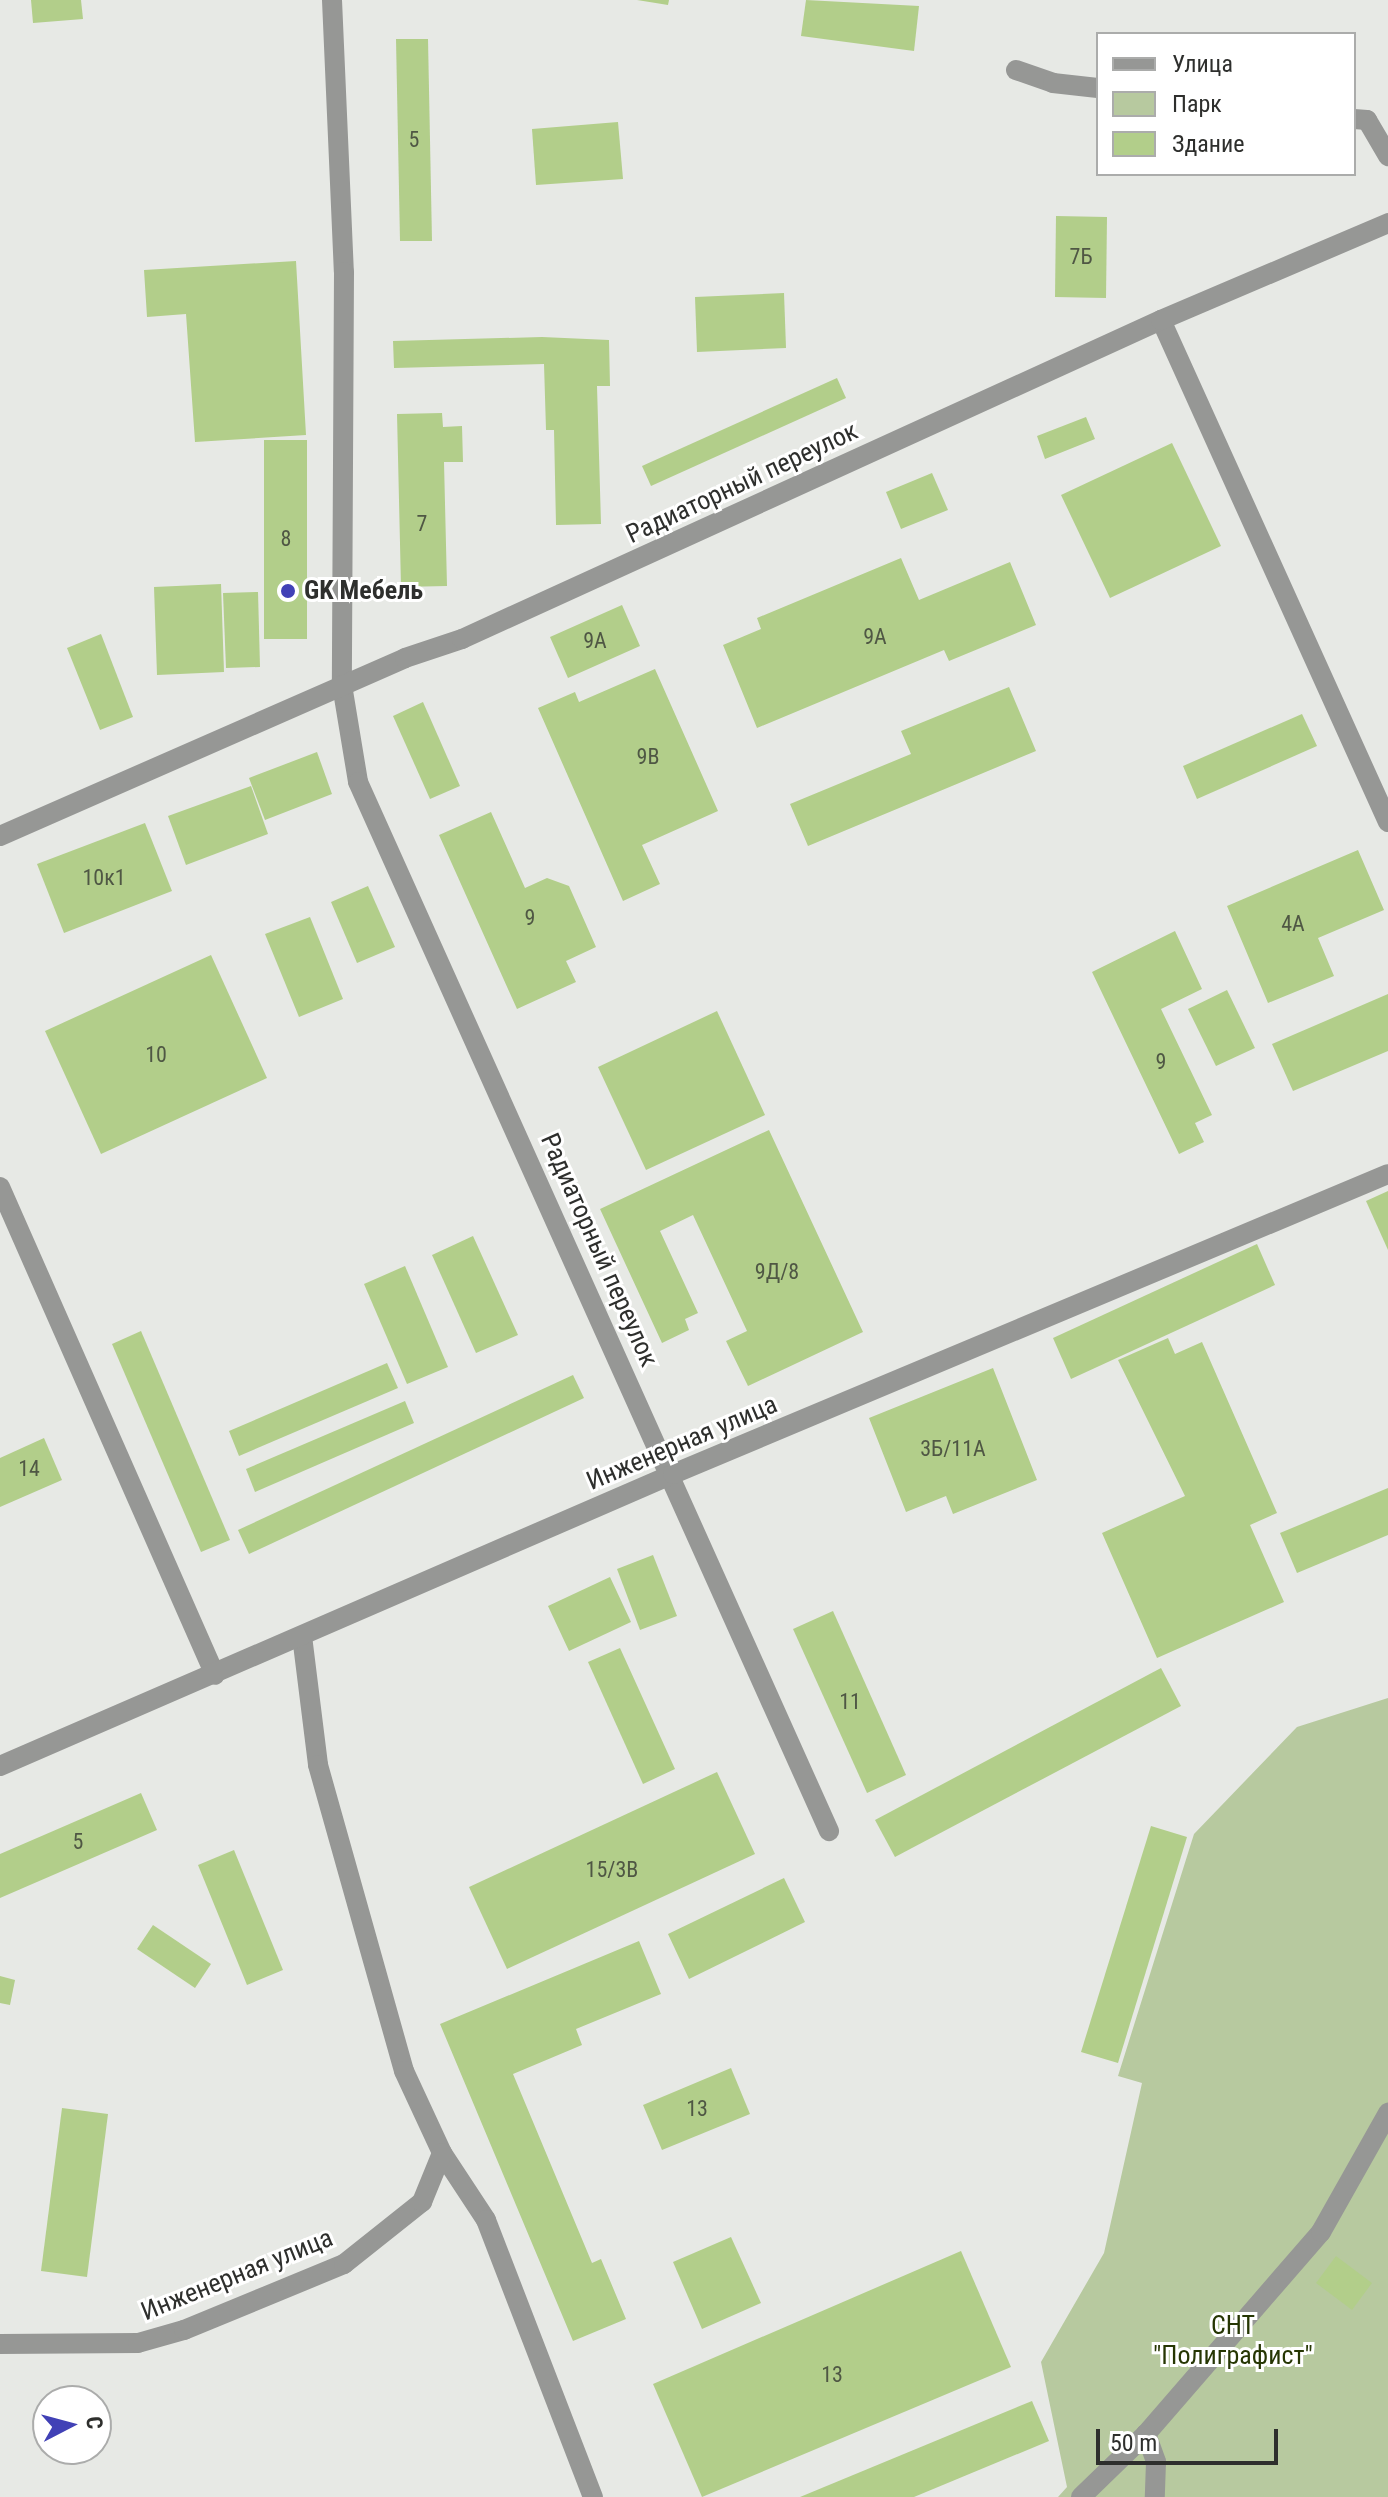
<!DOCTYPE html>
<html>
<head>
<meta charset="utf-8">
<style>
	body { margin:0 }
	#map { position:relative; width:1388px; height:2497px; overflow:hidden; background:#e7e9e5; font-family:"Roboto Condensed",sans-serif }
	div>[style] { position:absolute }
	.green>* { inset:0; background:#b7c99f }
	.building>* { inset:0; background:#b2ce8a }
	.minor>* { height:20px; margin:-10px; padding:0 10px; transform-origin:10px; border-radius:10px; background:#969795 }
	.dots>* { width:22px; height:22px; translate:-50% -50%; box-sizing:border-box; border:4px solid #fff; border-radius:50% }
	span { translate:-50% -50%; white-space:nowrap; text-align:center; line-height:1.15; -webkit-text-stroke:6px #fff; paint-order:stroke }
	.number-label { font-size:22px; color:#4f5744 }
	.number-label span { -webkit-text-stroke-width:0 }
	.street-label { font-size:26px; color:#2e2f2d }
	.poi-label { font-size:26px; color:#2e2f2d; font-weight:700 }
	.left { translate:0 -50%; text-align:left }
	.park-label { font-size:26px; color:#263603 }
	.legend { position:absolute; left:1096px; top:32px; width:260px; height:144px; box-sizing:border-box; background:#fff; border:2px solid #abacab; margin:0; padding:10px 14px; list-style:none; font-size:24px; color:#2e2f2d }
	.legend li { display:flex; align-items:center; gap:16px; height:40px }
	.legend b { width:40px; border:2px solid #abacab }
	.north { position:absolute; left:32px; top:2385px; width:80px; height:80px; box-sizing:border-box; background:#fff; border:2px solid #abacab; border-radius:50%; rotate:84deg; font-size:22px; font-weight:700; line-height:32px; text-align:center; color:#2e2f2d }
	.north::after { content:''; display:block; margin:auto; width:28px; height:36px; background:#4141b6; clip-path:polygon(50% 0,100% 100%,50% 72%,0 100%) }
	.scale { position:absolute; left:1096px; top:2429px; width:182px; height:36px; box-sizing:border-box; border:4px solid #2e2f2d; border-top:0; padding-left:10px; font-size:24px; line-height:28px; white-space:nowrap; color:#2e2f2d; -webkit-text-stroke:6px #fff; paint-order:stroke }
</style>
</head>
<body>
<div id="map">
	<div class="green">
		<i style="clip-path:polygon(1388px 1698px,1388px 2497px,1058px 2497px,1067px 2487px,1041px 2362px,1104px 2253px,1142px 2083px,1118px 2076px,1194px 1834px,1297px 1727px)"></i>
	</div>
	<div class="building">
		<i style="clip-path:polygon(31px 0,81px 0,83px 19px,33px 23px)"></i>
		<i style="clip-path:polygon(637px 0,669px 0,668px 5px)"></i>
		<i style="clip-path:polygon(806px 0,919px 6px,914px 51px,801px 36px)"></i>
		<i style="clip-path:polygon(396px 39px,428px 39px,432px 241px,400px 241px)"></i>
		<i style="clip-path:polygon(618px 122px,623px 179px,536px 185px,532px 129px)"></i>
		<i style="clip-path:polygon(1056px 216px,1107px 217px,1106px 298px,1055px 297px)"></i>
		<i style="clip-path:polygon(296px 261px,306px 435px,195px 442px,186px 314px,147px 317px,144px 270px)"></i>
		<i style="clip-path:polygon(784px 293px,786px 348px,697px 352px,695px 297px)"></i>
		<i style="clip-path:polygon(542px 337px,609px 340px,610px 386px,597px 386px,601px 524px,556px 525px,554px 430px,546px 430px,544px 364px,394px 368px,393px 341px)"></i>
		<i style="clip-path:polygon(837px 378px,846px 398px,651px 486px,642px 466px)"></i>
		<i style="clip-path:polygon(442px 413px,443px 427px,462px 426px,463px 462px,444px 462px,447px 586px,401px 587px,397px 414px)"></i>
		<i style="clip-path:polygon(1086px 417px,1095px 439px,1045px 459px,1037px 436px)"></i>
		<i style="clip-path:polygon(264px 440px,307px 440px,307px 639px,264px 639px)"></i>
		<i style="clip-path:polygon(1172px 443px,1221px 546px,1110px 598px,1061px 495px)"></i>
		<i style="clip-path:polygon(932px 473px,948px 510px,901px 529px,886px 492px)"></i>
		<i style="clip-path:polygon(901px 558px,919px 600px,1010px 562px,1036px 625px,949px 661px,944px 650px,757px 728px,723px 645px,761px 629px,757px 618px)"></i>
		<i style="clip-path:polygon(221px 584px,224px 672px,157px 675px,154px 587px)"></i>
		<i style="clip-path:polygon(258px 592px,260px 667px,226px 668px,223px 593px)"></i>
		<i style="clip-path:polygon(622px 605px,640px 646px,568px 678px,550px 637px)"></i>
		<i style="clip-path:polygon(101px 634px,133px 717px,100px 730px,67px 648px)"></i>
		<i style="clip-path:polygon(655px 669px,718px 811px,642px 845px,660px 884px,623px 901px,538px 708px,575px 692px,579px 702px)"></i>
		<i style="clip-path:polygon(1009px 687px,1036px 751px,808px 846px,790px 804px,911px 754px,901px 731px)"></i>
		<i style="clip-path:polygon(423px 702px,460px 786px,430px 799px,393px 716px)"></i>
		<i style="clip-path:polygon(1302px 714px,1317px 746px,1197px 799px,1183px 766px)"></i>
		<i style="clip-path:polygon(317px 752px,332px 794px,265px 820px,249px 778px)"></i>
		<i style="clip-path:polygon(251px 786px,268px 834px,186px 865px,168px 816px)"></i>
		<i style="clip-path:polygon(491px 812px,525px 888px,547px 878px,569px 886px,596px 947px,566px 961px,576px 982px,517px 1009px,439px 835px)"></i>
		<i style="clip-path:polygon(145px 823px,172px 891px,64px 933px,37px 864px)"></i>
		<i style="clip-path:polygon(1358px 850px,1384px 910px,1318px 938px,1334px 976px,1268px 1003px,1227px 906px)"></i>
		<i style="clip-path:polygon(368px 886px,395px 947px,357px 963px,331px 902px)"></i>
		<i style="clip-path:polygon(310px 917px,343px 999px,299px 1017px,265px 934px)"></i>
		<i style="clip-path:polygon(1175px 931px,1202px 989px,1161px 1009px,1212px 1115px,1195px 1123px,1204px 1142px,1179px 1154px,1092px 972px)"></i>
		<i style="clip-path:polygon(211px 955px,267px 1078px,101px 1154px,45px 1031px)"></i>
		<i style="clip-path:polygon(1227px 990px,1255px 1048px,1216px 1066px,1188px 1009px)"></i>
		<i style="clip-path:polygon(1388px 994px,1388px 1051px,1293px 1091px,1272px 1044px)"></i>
		<i style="clip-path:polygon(717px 1011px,765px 1115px,646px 1170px,598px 1067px)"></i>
		<i style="clip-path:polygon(769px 1130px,863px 1332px,748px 1386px,726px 1341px,747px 1331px,693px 1215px,660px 1231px,698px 1313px,685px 1319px,689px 1330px,662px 1343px,600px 1209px)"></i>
		<i style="clip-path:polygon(1388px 1191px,1388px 1250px,1366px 1201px)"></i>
		<i style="clip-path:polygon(473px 1236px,518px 1335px,476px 1353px,432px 1255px)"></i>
		<i style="clip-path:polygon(1257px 1244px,1275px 1285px,1071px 1379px,1053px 1338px)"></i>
		<i style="clip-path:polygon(405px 1266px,448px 1367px,407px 1384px,364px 1284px)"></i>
		<i style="clip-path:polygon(141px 1331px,230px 1540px,201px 1552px,112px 1344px)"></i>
		<i style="clip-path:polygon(1168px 1338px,1175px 1354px,1202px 1342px,1277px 1513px,1250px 1525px,1284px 1602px,1157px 1658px,1102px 1533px,1185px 1496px,1118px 1360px)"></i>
		<i style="clip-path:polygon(387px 1363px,398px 1388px,239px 1456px,229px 1431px)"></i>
		<i style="clip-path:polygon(993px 1368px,1037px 1480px,953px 1514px,946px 1496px,906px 1512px,869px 1418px)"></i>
		<i style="clip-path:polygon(573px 1375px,584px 1398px,249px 1554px,238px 1530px)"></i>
		<i style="clip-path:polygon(405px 1401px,414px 1423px,255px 1492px,246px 1469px)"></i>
		<i style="clip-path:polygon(44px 1438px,62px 1480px,0 1507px,0 1458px)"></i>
		<i style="clip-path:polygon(1388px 1488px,1388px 1535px,1297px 1573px,1280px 1533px)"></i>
		<i style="clip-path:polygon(653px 1555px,677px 1616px,640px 1630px,617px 1569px)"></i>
		<i style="clip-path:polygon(610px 1577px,631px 1622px,569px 1651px,548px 1606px)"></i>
		<i style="clip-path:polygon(833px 1611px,906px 1775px,867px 1793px,793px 1629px)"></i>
		<i style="clip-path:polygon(620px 1648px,675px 1769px,643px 1784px,588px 1662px)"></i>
		<i style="clip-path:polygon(1161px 1668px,1181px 1706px,895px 1857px,875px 1820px)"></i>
		<i style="clip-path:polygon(717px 1772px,755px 1854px,507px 1969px,469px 1887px)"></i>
		<i style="clip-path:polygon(141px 1793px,157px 1830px,0 1898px,0 1854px)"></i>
		<i style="clip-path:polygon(1151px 1826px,1187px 1837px,1118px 2063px,1081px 2052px)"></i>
		<i style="clip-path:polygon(234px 1850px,283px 1970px,247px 1985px,198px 1865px)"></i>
		<i style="clip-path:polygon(784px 1878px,805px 1922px,689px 1979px,668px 1934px)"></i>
		<i style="clip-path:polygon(153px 1925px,211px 1964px,195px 1988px,137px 1949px)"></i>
		<i style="clip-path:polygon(639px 1941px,661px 1994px,576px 2029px,582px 2045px,513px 2074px,592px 2263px,601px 2259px,626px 2319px,573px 2341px,440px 2024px)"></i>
		<i style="clip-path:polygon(0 1976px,15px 1980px,10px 2005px,0 2003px)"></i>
		<i style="clip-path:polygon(731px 2068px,750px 2114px,662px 2150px,643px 2105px)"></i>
		<i style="clip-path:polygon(62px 2108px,108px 2114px,87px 2277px,41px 2271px)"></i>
		<i style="clip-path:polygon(731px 2237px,761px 2303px,702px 2329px,673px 2262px)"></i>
		<i style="clip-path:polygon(961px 2251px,1011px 2367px,702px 2497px,653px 2384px)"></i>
		<i style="clip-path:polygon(1336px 2256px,1372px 2283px,1352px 2310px,1316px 2283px)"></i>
		<i style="clip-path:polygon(1032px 2401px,1049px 2441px,914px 2497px,800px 2497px)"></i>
	</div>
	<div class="minor">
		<i style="left:332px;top:0;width:272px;rotate:87.5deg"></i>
		<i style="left:344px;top:272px;width:413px;rotate:90.3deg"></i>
		<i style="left:342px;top:685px;width:98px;rotate:80.6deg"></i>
		<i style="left:358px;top:782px;width:1150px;rotate:65.82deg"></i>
		<i style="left:1016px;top:70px;width:39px;rotate:19deg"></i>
		<i style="left:1053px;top:83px;width:45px;rotate:6.3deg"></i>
		<i style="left:1354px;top:119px;width:13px;rotate:4deg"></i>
		<i style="left:1367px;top:120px;width:42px;rotate:59.7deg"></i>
		<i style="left:1161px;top:320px;width:551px;rotate:65.67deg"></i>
		<i style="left:0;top:836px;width:442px;rotate:-23.7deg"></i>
		<i style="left:405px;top:658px;width:60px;rotate:-18.4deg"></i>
		<i style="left:462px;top:639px;width:768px;rotate:-24.53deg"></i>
		<i style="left:1161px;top:320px;width:247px;rotate:-23.1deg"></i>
		<i style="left:0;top:1187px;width:533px;rotate:66.22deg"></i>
		<i style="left:302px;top:1636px;width:130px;rotate:82.9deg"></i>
		<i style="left:318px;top:1765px;width:318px;rotate:74.3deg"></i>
		<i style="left:404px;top:2071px;width:90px;rotate:65.1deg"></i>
		<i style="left:442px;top:2153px;width:80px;rotate:56.7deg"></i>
		<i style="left:486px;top:2220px;width:297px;rotate:68.9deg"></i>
		<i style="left:0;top:1766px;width:734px;rotate:-23.45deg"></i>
		<i style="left:673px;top:1474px;width:775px;rotate:-22.76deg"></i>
		<i style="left:0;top:2344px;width:138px;rotate:-0.4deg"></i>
		<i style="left:138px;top:2343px;width:48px;rotate:-15.8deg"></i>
		<i style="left:184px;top:2330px;width:173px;rotate:-22.4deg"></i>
		<i style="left:344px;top:2264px;width:100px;rotate:-38.5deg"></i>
		<i style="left:422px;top:2202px;width:53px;rotate:-67.8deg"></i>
		<i style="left:1146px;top:2434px;width:30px;rotate:70deg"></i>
		<i style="left:1156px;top:2462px;width:35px;rotate:92deg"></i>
		<i style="left:1081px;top:2497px;width:91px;rotate:-44.1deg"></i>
		<i style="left:1146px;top:2434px;width:267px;rotate:-49.1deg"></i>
		<i style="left:1321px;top:2232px;width:137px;rotate:-60.6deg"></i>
	</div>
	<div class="dots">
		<i style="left:288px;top:591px;background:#4141b6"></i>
	</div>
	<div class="number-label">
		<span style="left:414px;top:140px">5</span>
		<span style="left:1081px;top:257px">7Б</span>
		<span style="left:422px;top:524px">7</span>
		<span style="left:286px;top:539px">8</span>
		<span style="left:875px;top:637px">9А</span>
		<span style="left:595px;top:641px">9А</span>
		<span style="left:648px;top:757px">9В</span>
		<span style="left:104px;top:878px">10к1</span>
		<span style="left:530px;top:918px">9</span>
		<span style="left:1293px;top:924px">4А</span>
		<span style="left:156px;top:1055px">10</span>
		<span style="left:1161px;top:1062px">9</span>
		<span style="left:777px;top:1272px">9Д/8</span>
		<span style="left:953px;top:1449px">3Б/11А</span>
		<span style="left:29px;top:1469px">14</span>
		<span style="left:850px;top:1702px">11</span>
		<span style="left:78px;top:1842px">5</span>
		<span style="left:612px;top:1870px">15/3В</span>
		<span style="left:697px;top:2109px">13</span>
		<span style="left:832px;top:2375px">13</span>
	</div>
	<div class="street-label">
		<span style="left:742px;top:483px;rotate:-25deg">Радиаторный переулок</span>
		<span style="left:599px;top:1250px;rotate:66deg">Радиаторный переулок</span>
		<span style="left:682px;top:1443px;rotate:-23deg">Инженерная улица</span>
		<span style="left:237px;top:2275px;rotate:-22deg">Инженерная улица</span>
	</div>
	<div class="poi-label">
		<span class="left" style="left:304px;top:591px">GK Мебель</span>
	</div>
	<div class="park-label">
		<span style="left:1233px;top:2341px">СНТ<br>"Полиграфист"</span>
	</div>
	<ul class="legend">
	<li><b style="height:10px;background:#969795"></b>Улица</li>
	<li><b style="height:22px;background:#b7c99f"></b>Парк</li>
	<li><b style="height:22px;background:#b2ce8a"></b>Здание</li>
	</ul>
	<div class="north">С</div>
	<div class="scale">50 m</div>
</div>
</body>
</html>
